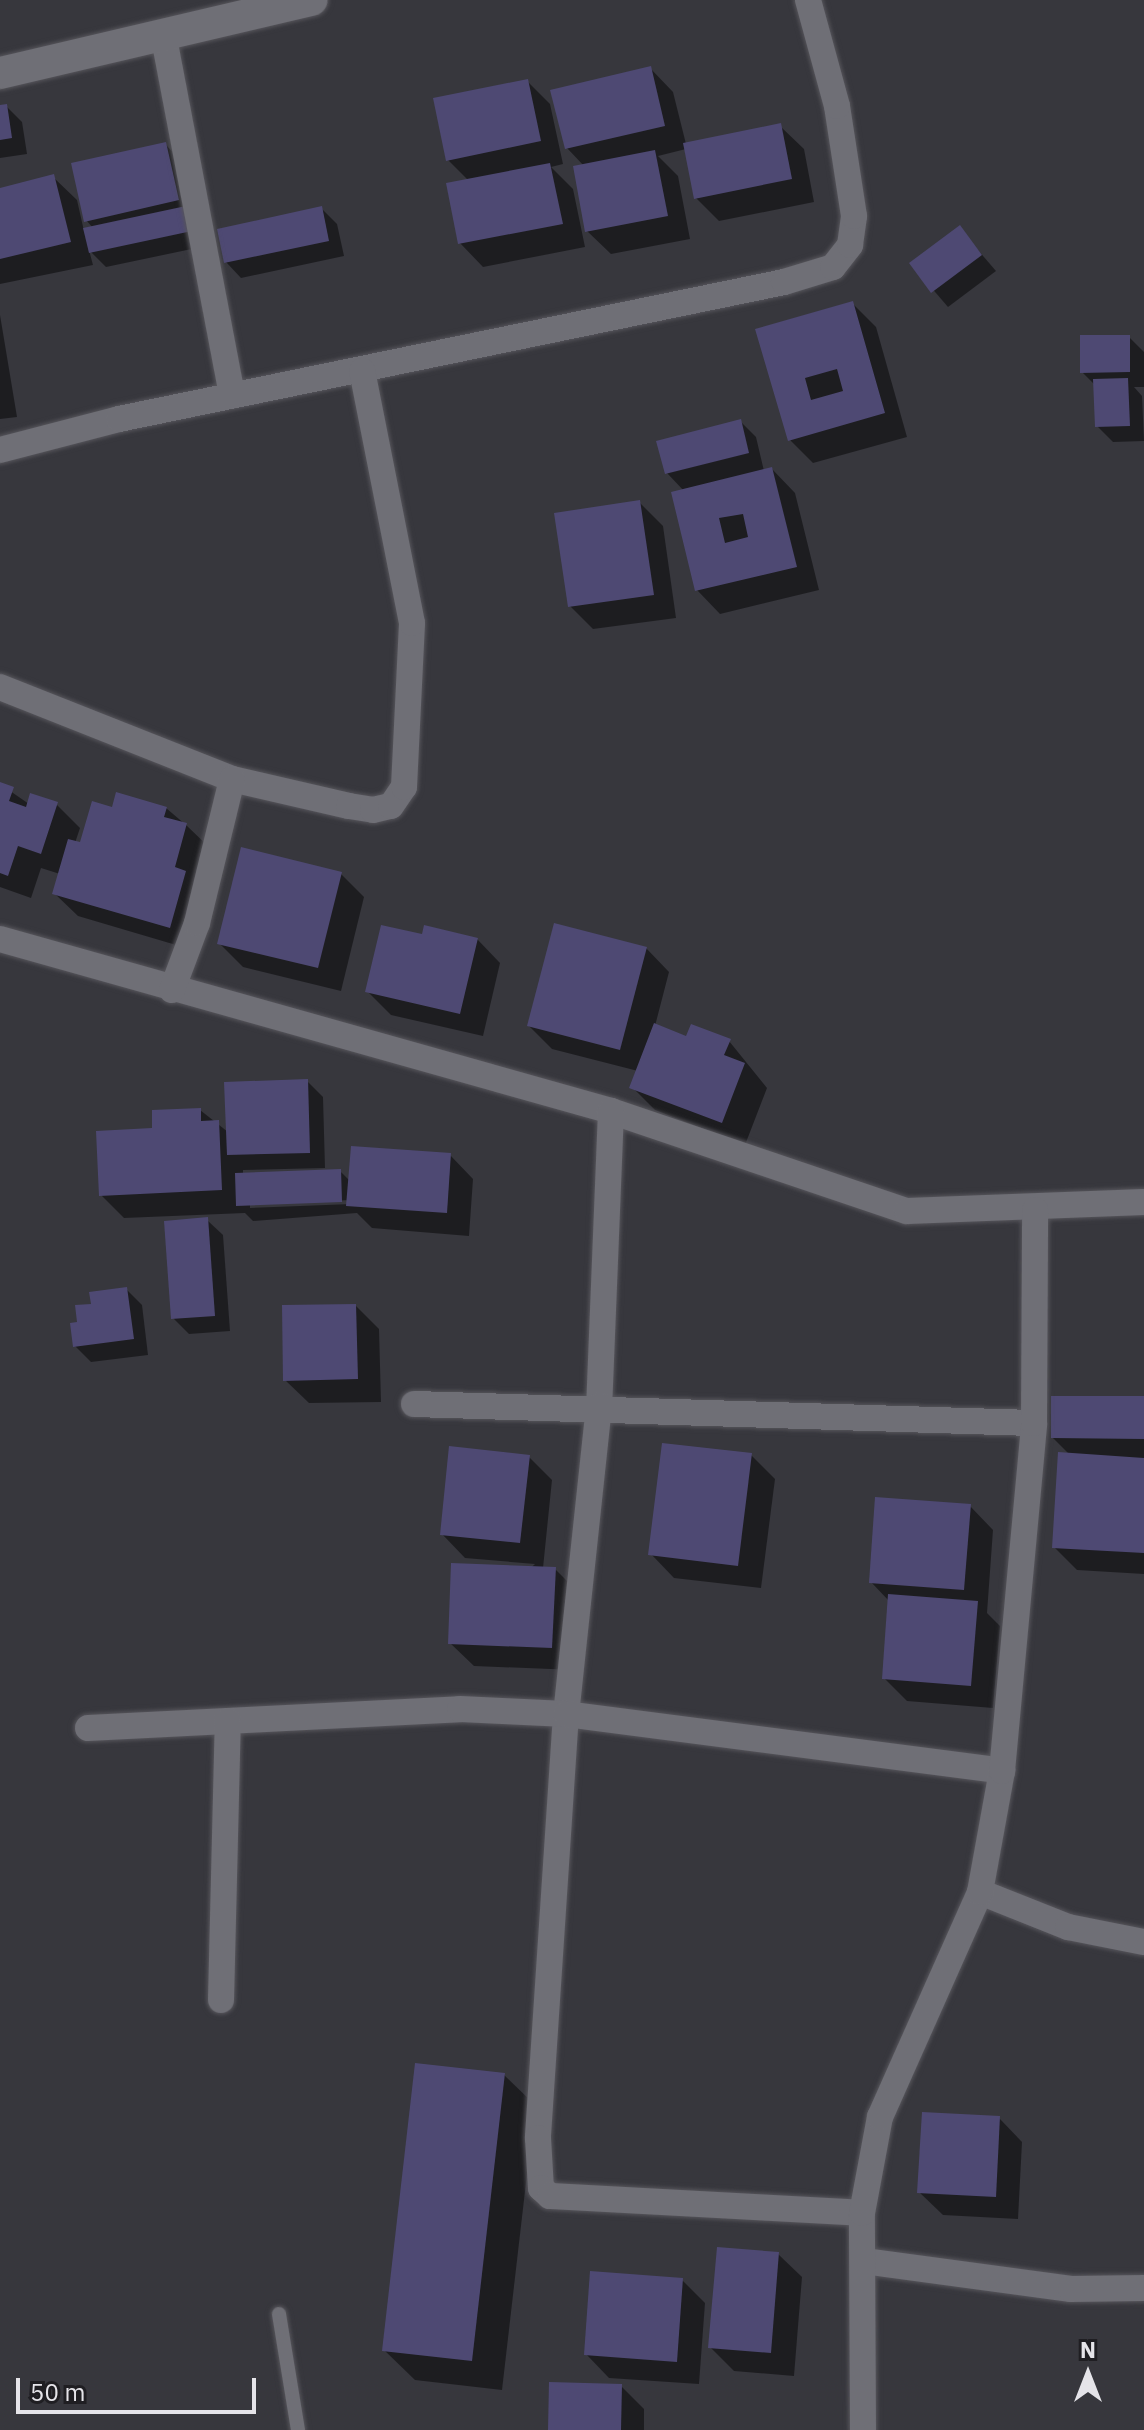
<!DOCTYPE html>
<html>
<head>
<meta charset="utf-8">
<style>
	body { margin:0 }
	#map { position:relative; width:1144px; height:2430px; overflow:hidden; background:#37373d; font-family:"IBM Plex Sans",sans-serif }
	div>[style] { position:absolute }
	.shadow>* { inset:0; background:#0007 }
	.building>* { inset:0; background:#4e4973 }
	.roads { filter:drop-shadow(0 0 2px #56555b) drop-shadow(0 0 2px #56555b) }
	.service>* { height:14px; margin:-7px; padding:0 7px; transform-origin:7px; border-radius:7px; background:#6f6f76 }
	.minor>* { height:26px; margin:-13px; padding:0 13px; transform-origin:13px; border-radius:13px; background:#6f6f76 }
	.tertiary>* { height:32px; margin:-16px; padding:0 16px; transform-origin:16px; border-radius:16px; background:#6f6f76 }
	span { translate:-50% -50%; white-space:nowrap; text-align:center; line-height:1.15; -webkit-text-stroke:7px #1f1e22; paint-order:stroke }
	.north { position:absolute; left:1048px; top:2334px; width:80px; height:80px; -webkit-text-stroke:6px #1f1e22; paint-order:stroke; rotate:0deg; font-size:22px; font-weight:700; line-height:32px; text-align:center; color:#e5e4e9 }
	.north::after { content:''; display:block; margin:auto; width:28px; height:36px; background:#e5e4e9; clip-path:polygon(50% 0,100% 100%,50% 72%,0 100%) }
	.scale { position:absolute; left:16px; top:2378px; width:240px; height:36px; box-sizing:border-box; border:4px solid #e5e4e9; border-top:0; padding-left:10px; font-size:24px; line-height:28px; white-space:nowrap; color:#e5e4e9; -webkit-text-stroke:6px #1f1e22; paint-order:stroke }
</style>
</head>
<body>
<div id="map">
	<div class="shadow">
		<i style="clip-path:polygon(650px 68px,673px 92px,686px 144px,780px 126px,804px 149px,814px 202px,719px 221px,696px 198px,686px 149px,658px 156px,678px 176px,690px 239px,611px 254px,587px 231px,584px 166px,567px 148px)"></i>
		<i style="clip-path:polygon(527px 81px,550px 104px,563px 164px,551px 167px,573px 189px,585px 247px,483px 267px,460px 243px,469px 181px,448px 160px)"></i>
		<i style="clip-path:polygon(6px 106px,22px 122px,27px 154px,0 158px,0 107px)"></i>
		<i style="clip-path:polygon(165px 144px,188px 168px,206px 246px,106px 267px,89px 250px,93px 265px,0 284px,0 190px,53px 177px,77px 200px,84px 231px,93px 228px,86px 220px)"></i>
		<i style="clip-path:polygon(321px 208px,337px 224px,344px 256px,241px 278px,226px 262px)"></i>
		<i style="clip-path:polygon(959px 228px,996px 271px,948px 307px,911px 264px)"></i>
		<i style="clip-path:polygon(852px 303px,876px 327px,907px 437px,813px 463px,790px 440px,758px 330px)"></i>
		<i style="clip-path:polygon(0 315px,17px 417px,0 419px)"></i>
		<i style="clip-path:polygon(1129px 337px,1144px 352px,1144px 387px,1134px 387px,1142px 396px,1144px 441px,1113px 442px,1097px 426px,1095px 385px,1082px 372px)"></i>
		<i style="clip-path:polygon(740px 421px,756px 437px,764px 471px,772px 469px,795px 493px,819px 590px,720px 614px,697px 590px,684px 491px,667px 473px)"></i>
		<i style="clip-path:polygon(639px 502px,663px 526px,676px 618px,593px 629px,570px 606px)"></i>
		<i style="clip-path:polygon(0 784px,29px 804px,56px 804px,80px 828px,75px 843px,82px 845px,113px 810px,166px 808px,186px 825px,210px 848px,193px 950px,78px 916px,54px 893px,60px 874px,41px 868px,31px 898px,0 887px)"></i>
		<i style="clip-path:polygon(341px 874px,364px 897px,341px 991px,243px 967px,219px 943px)"></i>
		<i style="clip-path:polygon(423px 937px,477px 939px,500px 963px,483px 1036px,391px 1015px,368px 992px)"></i>
		<i style="clip-path:polygon(646px 948px,669px 972px,655px 1026px,687px 1038px,729px 1041px,767px 1088px,745px 1145px,655px 1110px,632px 1087px,638px 1071px,552px 1049px,529px 1026px)"></i>
		<i style="clip-path:polygon(evenodd,307px 1081px,323px 1097px,325px 1168px,243px 1170px,243px 1175px,340px 1171px,350px 1181px,450px 1155px,473px 1179px,469px 1236px,372px 1228px,357px 1213px,253px 1221px,245px 1213px,124px 1218px,101px 1195px,154px 1130px,200px 1110px,228px 1132px,307px 1081px,352px 1200px,352px 1204px,250px 1208px,250px 1204px,352px 1200px)"></i>
		<i style="clip-path:polygon(207px 1220px,223px 1235px,230px 1331px,189px 1334px,173px 1318px)"></i>
		<i style="clip-path:polygon(126px 1289px,142px 1305px,148px 1355px,91px 1362px,75px 1346px,79px 1324px,93px 1306px)"></i>
		<i style="clip-path:polygon(356px 1306px,379px 1329px,381px 1402px,309px 1403px,285px 1380px)"></i>
		<i style="clip-path:polygon(1144px 1398px,1144px 1574px,1077px 1570px,1054px 1547px,1070px 1455px,1053px 1438px)"></i>
		<i style="clip-path:polygon(751px 1455px,775px 1479px,761px 1588px,674px 1578px,651px 1554px)"></i>
		<i style="clip-path:polygon(529px 1457px,552px 1480px,543px 1568px,555px 1569px,578px 1592px,575px 1670px,474px 1666px,450px 1643px,535px 1564px,465px 1558px,442px 1534px)"></i>
		<i style="clip-path:polygon(970px 1506px,993px 1530px,987px 1613px,1000px 1626px,993px 1708px,907px 1701px,884px 1678px,889px 1601px,871px 1582px)"></i>
		<i style="clip-path:polygon(504px 2075px,535px 2105px,502px 2390px,415px 2380px,384px 2350px)"></i>
		<i style="clip-path:polygon(999px 2118px,1022px 2142px,1018px 2219px,943px 2215px,919px 2192px)"></i>
		<i style="clip-path:polygon(778px 2254px,802px 2277px,794px 2376px,734px 2371px,710px 2347px)"></i>
		<i style="clip-path:polygon(682px 2280px,705px 2303px,699px 2384px,609px 2378px,586px 2354px)"></i>
		<i style="clip-path:polygon(621px 2386px,644px 2409px,644px 2430px,550px 2430px)"></i>
	</div>
	<div class="building">
		<i style="clip-path:polygon(651px 66px,665px 126px,565px 149px,550px 90px)"></i>
		<i style="clip-path:polygon(528px 79px,541px 141px,446px 161px,433px 98px)"></i>
		<i style="clip-path:polygon(7px 104px,12px 138px,0 140px,0 105px)"></i>
		<i style="clip-path:polygon(781px 123px,792px 179px,694px 199px,683px 143px)"></i>
		<i style="clip-path:polygon(166px 142px,179px 200px,84px 222px,71px 163px)"></i>
		<i style="clip-path:polygon(655px 150px,668px 216px,585px 232px,573px 166px)"></i>
		<i style="clip-path:polygon(550px 163px,563px 224px,458px 244px,446px 183px)"></i>
		<i style="clip-path:polygon(54px 174px,71px 242px,0 259px,0 188px)"></i>
		<i style="clip-path:polygon(186px 206px,192px 231px,89px 253px,83px 228px)"></i>
		<i style="clip-path:polygon(322px 206px,329px 241px,224px 263px,217px 229px)"></i>
		<i style="clip-path:polygon(960px 225px,982px 255px,931px 293px,909px 263px)"></i>
		<i style="clip-path:polygon(evenodd,853px 301px,885px 413px,788px 441px,755px 329px,853px 301px,837px 369px,843px 391px,811px 400px,805px 378px,837px 369px)"></i>
		<i style="clip-path:polygon(1080px 335px,1130px 335px,1130px 372px,1080px 373px)"></i>
		<i style="clip-path:polygon(1128px 378px,1130px 426px,1095px 427px,1093px 379px)"></i>
		<i style="clip-path:polygon(741px 419px,749px 453px,665px 474px,656px 441px)"></i>
		<i style="clip-path:polygon(evenodd,772px 467px,797px 567px,695px 591px,671px 492px,772px 467px,743px 514px,748px 537px,725px 543px,719px 518px,743px 514px)"></i>
		<i style="clip-path:polygon(640px 500px,654px 595px,568px 607px,554px 513px)"></i>
		<i style="clip-path:polygon(0 782px,14px 787px,9px 801px,26px 807px,30px 793px,58px 802px,41px 854px,18px 846px,8px 876px,0 873px)"></i>
		<i style="clip-path:polygon(116px 792px,167px 807px,164px 817px,187px 823px,175px 867px,186px 871px,170px 928px,52px 894px,68px 839px,80px 842px,92px 801px,112px 807px)"></i>
		<i style="clip-path:polygon(241px 847px,342px 872px,318px 968px,217px 944px)"></i>
		<i style="clip-path:polygon(554px 923px,647px 947px,620px 1050px,527px 1026px)"></i>
		<i style="clip-path:polygon(381px 925px,422px 934px,424px 925px,478px 938px,460px 1014px,365px 992px)"></i>
		<i style="clip-path:polygon(654px 1023px,686px 1036px,691px 1024px,731px 1039px,724px 1055px,745px 1063px,722px 1123px,629px 1088px)"></i>
		<i style="clip-path:polygon(308px 1079px,310px 1153px,227px 1155px,224px 1082px)"></i>
		<i style="clip-path:polygon(201px 1108px,201px 1121px,219px 1120px,222px 1190px,99px 1196px,96px 1131px,152px 1128px,152px 1110px)"></i>
		<i style="clip-path:polygon(351px 1146px,451px 1153px,447px 1213px,346px 1206px)"></i>
		<i style="clip-path:polygon(341px 1169px,342px 1202px,236px 1206px,235px 1173px)"></i>
		<i style="clip-path:polygon(208px 1217px,215px 1316px,171px 1319px,164px 1221px)"></i>
		<i style="clip-path:polygon(127px 1287px,134px 1339px,73px 1347px,70px 1323px,77px 1322px,75px 1305px,91px 1304px,89px 1292px)"></i>
		<i style="clip-path:polygon(356px 1304px,358px 1379px,283px 1381px,282px 1305px)"></i>
		<i style="clip-path:polygon(1051px 1396px,1144px 1396px,1144px 1439px,1051px 1438px)"></i>
		<i style="clip-path:polygon(662px 1443px,752px 1453px,738px 1566px,648px 1555px)"></i>
		<i style="clip-path:polygon(449px 1446px,530px 1455px,520px 1543px,440px 1535px)"></i>
		<i style="clip-path:polygon(1058px 1452px,1144px 1458px,1144px 1553px,1052px 1548px)"></i>
		<i style="clip-path:polygon(875px 1497px,971px 1504px,964px 1590px,869px 1583px)"></i>
		<i style="clip-path:polygon(451px 1563px,556px 1567px,552px 1648px,448px 1644px)"></i>
		<i style="clip-path:polygon(888px 1594px,978px 1601px,971px 1686px,882px 1679px)"></i>
		<i style="clip-path:polygon(415px 2063px,505px 2073px,472px 2361px,382px 2351px)"></i>
		<i style="clip-path:polygon(922px 2112px,1000px 2116px,996px 2197px,917px 2193px)"></i>
		<i style="clip-path:polygon(717px 2247px,779px 2252px,771px 2353px,708px 2348px)"></i>
		<i style="clip-path:polygon(590px 2271px,683px 2278px,677px 2362px,584px 2355px)"></i>
		<i style="clip-path:polygon(549px 2382px,622px 2384px,621px 2430px,548px 2430px)"></i>
	</div>
	<div class="roads">
		<div class="service">
			<i style="left:279px;top:2314px;width:118px;rotate:80.7deg"></i>
		</div>
		<div class="minor">
			<i style="left:163px;top:33px;width:369px;rotate:79.2deg"></i>
			<i style="left:0;top:450px;width:123px;rotate:-14.6deg"></i>
			<i style="left:119px;top:419px;width:679px;rotate:-11.64deg"></i>
			<i style="left:784px;top:282px;width:51px;rotate:-17deg"></i>
			<i style="left:833px;top:267px;width:28px;rotate:-52deg"></i>
			<i style="left:850px;top:245px;width:29px;rotate:-82deg"></i>
			<i style="left:854px;top:216px;width:111px;rotate:-98.8deg"></i>
			<i style="left:837px;top:106px;width:110px;rotate:-105.3deg"></i>
			<i style="left:0;top:687px;width:250px;rotate:21.6deg"></i>
			<i style="left:232px;top:779px;width:120px;rotate:13deg"></i>
			<i style="left:349px;top:806px;width:24px;rotate:9deg"></i>
			<i style="left:373px;top:810px;width:18px;rotate:-13deg"></i>
			<i style="left:391px;top:806px;width:23px;rotate:-56deg"></i>
			<i style="left:404px;top:787px;width:164px;rotate:-87.2deg"></i>
			<i style="left:412px;top:623px;width:257px;rotate:-101.2deg"></i>
			<i style="left:0;top:939px;width:635px;rotate:15.72deg"></i>
			<i style="left:611px;top:1111px;width:312px;rotate:18.7deg"></i>
			<i style="left:907px;top:1211px;width:237px;rotate:-2.2deg"></i>
			<i style="left:172px;top:990px;width:72px;rotate:-69.5deg"></i>
			<i style="left:197px;top:923px;width:148px;rotate:-76.3deg"></i>
			<i style="left:611px;top:1111px;width:295px;rotate:92.3deg"></i>
			<i style="left:599px;top:1406px;width:310px;rotate:96.1deg"></i>
			<i style="left:566px;top:1714px;width:425px;rotate:93.8deg"></i>
			<i style="left:538px;top:2138px;width:50px;rotate:86.6deg"></i>
			<i style="left:541px;top:2188px;width:12px;rotate:42deg"></i>
			<i style="left:550px;top:2196px;width:312px;rotate:3.1deg"></i>
			<i style="left:414px;top:1404px;width:620px;rotate:1.76deg"></i>
			<i style="left:88px;top:1728px;width:372px;rotate:-2.9deg"></i>
			<i style="left:460px;top:1709px;width:106px;rotate:2.7deg"></i>
			<i style="left:566px;top:1714px;width:440px;rotate:7.4deg"></i>
			<i style="left:980px;top:1892px;width:95px;rotate:21.7deg"></i>
			<i style="left:1068px;top:1927px;width:77px;rotate:11.2deg"></i>
			<i style="left:221px;top:2000px;width:279px;rotate:-88.6deg"></i>
			<i style="left:864px;top:2261px;width:209px;rotate:7.7deg"></i>
			<i style="left:1071px;top:2289px;width:73px;rotate:-0.8deg"></i>
			<i style="left:863px;top:2430px;width:217px;rotate:-90.3deg"></i>
			<i style="left:862px;top:2213px;width:98px;rotate:-79.4deg"></i>
			<i style="left:880px;top:2117px;width:246px;rotate:-66deg"></i>
			<i style="left:980px;top:1892px;width:123px;rotate:-79.7deg"></i>
			<i style="left:1002px;top:1771px;width:349px;rotate:-84.7deg"></i>
			<i style="left:1034px;top:1423px;width:213px;rotate:-89.7deg"></i>
		</div>
		<div class="tertiary">
			<i style="left:0;top:73px;width:320px;rotate:-13.2deg"></i>
		</div>
	</div>
	<div class="north">N</div>
	<div class="scale">50 m</div>
</div>
</body>
</html>
